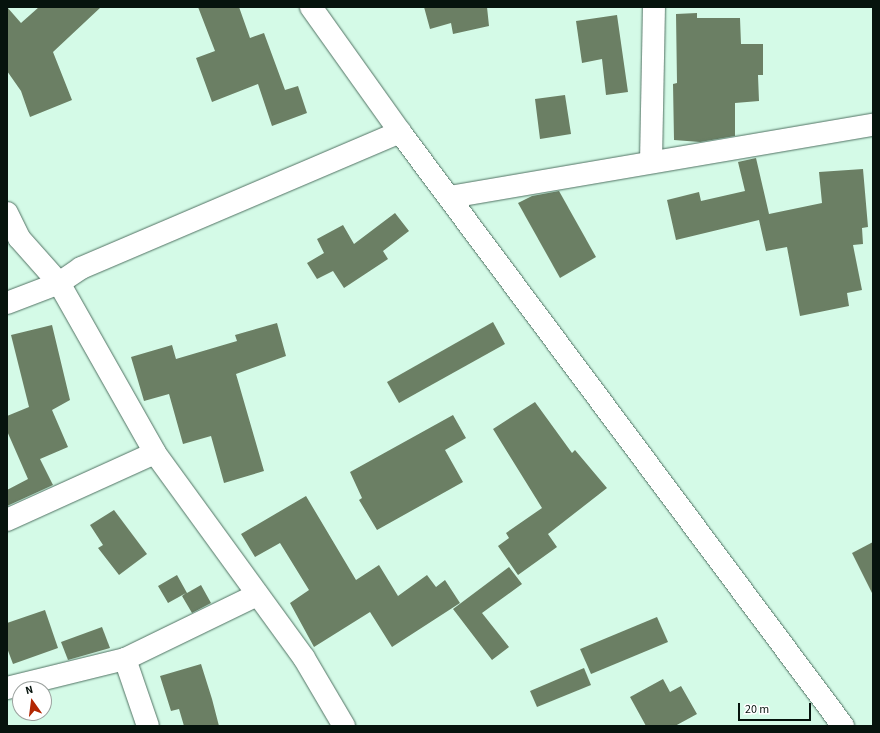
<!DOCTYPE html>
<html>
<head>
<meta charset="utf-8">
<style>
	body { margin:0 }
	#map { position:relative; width:880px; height:733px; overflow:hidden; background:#d4fae7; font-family:"Source Sans 3",sans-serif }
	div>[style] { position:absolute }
	.building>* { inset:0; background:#6b7f64 }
	.roads { filter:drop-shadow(0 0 1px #517263) drop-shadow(0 0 1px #517263) }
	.minor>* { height:22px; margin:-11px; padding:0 11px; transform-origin:11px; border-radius:11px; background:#fff }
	span { translate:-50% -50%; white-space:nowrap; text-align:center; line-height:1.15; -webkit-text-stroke:4px #fff; paint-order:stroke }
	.frame { position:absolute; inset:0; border:8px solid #06130d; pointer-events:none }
	.north { position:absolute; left:12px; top:681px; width:40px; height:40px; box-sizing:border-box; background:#fff; border:1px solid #9ba19e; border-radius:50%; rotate:346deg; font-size:11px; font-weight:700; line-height:16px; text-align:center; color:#06130d }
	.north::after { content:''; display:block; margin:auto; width:14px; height:18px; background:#b22602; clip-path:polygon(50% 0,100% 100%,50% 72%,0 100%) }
	.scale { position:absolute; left:738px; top:703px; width:73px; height:18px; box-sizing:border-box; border:2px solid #06130d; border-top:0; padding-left:5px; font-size:12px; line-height:14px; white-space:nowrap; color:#06130d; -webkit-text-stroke:3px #fff; paint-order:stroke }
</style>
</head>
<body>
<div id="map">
	<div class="building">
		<i style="clip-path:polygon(7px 7px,21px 23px,39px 7px,101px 7px,53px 52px,72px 100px,30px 117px,21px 91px,7px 71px)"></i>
		<i style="clip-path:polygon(198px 7px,239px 7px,250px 38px,264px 33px,285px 90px,298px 86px,307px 113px,272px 126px,258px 84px,212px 102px,196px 58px,215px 51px)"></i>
		<i style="clip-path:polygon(424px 7px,487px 7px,489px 26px,453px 34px,451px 23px,430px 29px)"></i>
		<i style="clip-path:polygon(697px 13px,697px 18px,740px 18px,741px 44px,763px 44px,763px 75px,758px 75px,759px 101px,735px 103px,735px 136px,700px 142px,674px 140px,673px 84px,677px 83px,676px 14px)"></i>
		<i style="clip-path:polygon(617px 15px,628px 92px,606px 95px,602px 59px,582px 63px,576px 21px)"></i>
		<i style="clip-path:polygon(565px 95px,571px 134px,540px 139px,535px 99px)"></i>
		<i style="clip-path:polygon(756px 158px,769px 214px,822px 203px,819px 172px,863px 169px,868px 227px,862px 228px,863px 244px,853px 245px,862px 290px,847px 293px,849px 306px,800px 316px,787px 247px,766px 251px,759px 220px,676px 240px,667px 200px,699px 192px,701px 201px,745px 191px,738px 162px)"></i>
		<i style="clip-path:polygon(559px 191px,596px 257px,560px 278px,518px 203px,532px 196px)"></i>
		<i style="clip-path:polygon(395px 213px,409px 231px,383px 251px,388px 259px,344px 288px,333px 271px,317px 279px,307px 263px,324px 253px,317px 239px,343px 225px,354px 244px)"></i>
		<i style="clip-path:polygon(493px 322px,505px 344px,399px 403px,387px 382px)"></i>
		<i style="clip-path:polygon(277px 323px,286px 356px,236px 374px,264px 471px,224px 483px,211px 436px,183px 444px,169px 394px,144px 401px,131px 357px,172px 345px,176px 359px,237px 341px,235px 335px)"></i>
		<i style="clip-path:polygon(52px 325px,70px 400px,52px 410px,68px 447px,40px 459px,53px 485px,7px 506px,7px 490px,28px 479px,7px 431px,7px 416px,29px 407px,11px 335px)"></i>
		<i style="clip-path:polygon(535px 402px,572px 453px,575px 450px,607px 488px,548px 534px,557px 547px,518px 575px,498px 546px,509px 538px,506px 533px,542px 508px,493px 429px)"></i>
		<i style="clip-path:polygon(453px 415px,466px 438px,445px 450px,463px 482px,377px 530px,359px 500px,362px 498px,350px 472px)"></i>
		<i style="clip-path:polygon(306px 496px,356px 580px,379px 565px,398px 596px,427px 575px,436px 587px,445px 580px,460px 603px,392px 647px,370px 612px,314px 647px,290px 603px,309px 590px,280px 543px,255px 557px,241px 534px)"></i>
		<i style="clip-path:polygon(114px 510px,147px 554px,119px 575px,98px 548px,103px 545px,90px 525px)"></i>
		<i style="clip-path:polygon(873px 542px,873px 595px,852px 553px)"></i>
		<i style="clip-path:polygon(509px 567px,522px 584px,482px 613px,509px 647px,492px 660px,453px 609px)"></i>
		<i style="clip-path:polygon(177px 575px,187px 593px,201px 585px,211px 603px,192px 613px,182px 596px,186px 593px,168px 603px,158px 586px)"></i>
		<i style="clip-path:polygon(45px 610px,58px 648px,13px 664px,7px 648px,7px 623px)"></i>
		<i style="clip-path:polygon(657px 617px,668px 642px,591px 674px,580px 649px)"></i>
		<i style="clip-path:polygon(102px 627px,110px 648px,68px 660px,61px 642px)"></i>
		<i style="clip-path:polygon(201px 664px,212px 699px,219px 726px,184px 726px,179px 709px,171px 711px,160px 676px)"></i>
		<i style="clip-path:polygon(584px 668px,591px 685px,537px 707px,530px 691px)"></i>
		<i style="clip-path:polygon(663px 679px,670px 692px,681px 686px,697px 714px,675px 726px,646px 726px,630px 697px)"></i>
	</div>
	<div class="roads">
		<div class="minor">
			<i style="left:311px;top:7px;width:153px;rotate:54.5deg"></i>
			<i style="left:400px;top:132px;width:741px;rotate:53.28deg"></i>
			<i style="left:651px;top:162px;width:155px;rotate:-88.9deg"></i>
			<i style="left:450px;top:197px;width:429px;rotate:-9.7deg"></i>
			<i style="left:7px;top:213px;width:28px;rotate:64deg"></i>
			<i style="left:19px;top:238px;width:60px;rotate:48.4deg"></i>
			<i style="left:59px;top:283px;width:195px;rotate:60.5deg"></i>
			<i style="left:155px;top:453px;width:253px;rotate:54deg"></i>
			<i style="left:304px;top:658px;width:79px;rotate:59.5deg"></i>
			<i style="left:7px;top:303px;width:56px;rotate:-21deg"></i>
			<i style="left:59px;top:283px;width:27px;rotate:-34deg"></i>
			<i style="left:81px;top:268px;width:347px;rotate:-23.1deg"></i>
			<i style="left:7px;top:520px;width:162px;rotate:-24.4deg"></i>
			<i style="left:125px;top:659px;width:71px;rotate:71.1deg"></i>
			<i style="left:7px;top:688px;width:122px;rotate:-13.8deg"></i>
			<i style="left:125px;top:659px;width:147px;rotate:-25.9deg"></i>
		</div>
	</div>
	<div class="frame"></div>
	<div class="north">N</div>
	<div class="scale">20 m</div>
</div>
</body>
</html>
